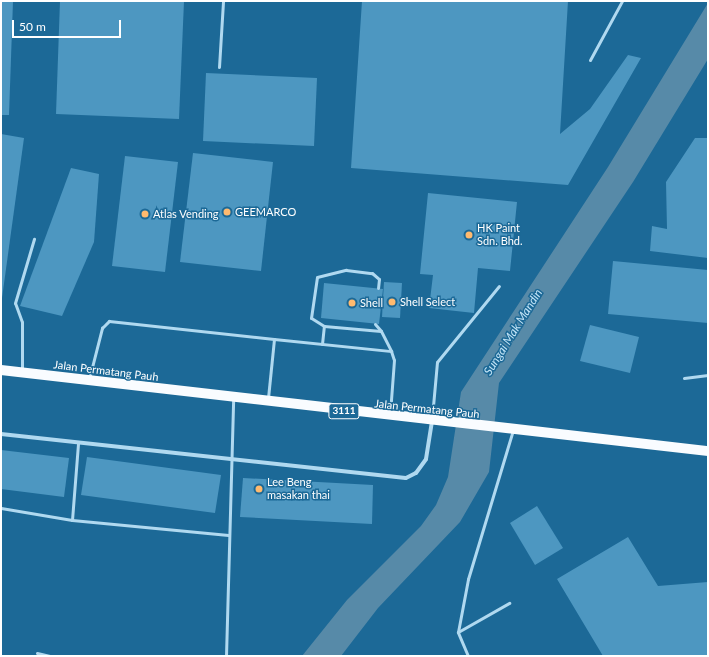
<!DOCTYPE html>
<html>
<head>
<meta charset="utf-8">
<style>
	body { margin:0 }
	#map { position:relative; width:709px; height:657px; overflow:hidden; background:#1c6997; font-family:Lato,sans-serif }
	div>[style] { position:absolute }
	.water>* { inset:0; background:#578aa8 }
	.building>* { inset:0; background:#4d97c1 }
	.lane>* { height:3px; margin:-1.5px; padding:0 1.5px; transform-origin:1.5px; border-radius:1.5px; background:#b0d9f0 }
	.street>* { height:4px; margin:-2px; padding:0 2px; transform-origin:2px; border-radius:2px; background:#b0d9f0 }
	.primary>* { height:10px; margin:-5px; padding:0 5px; transform-origin:5px; border-radius:5px; background:#f9fcff }
	.dots>* { width:11px; height:11px; translate:-50% -50%; box-sizing:border-box; border:2px solid #1c6997; border-radius:50% }
	span { translate:-50% -50%; white-space:nowrap; text-align:center; line-height:1.15; -webkit-text-stroke:3px #1c6997; paint-order:stroke }
	.shield-label span { padding:1px 3px; background:#1c6997; border:1px solid; border-radius:3px; -webkit-text-stroke-width:0 }
	.shield-label { font-size:10px; color:#fff; font-weight:700 }
	.poi-label { font-size:11px; color:#fff }
	.left { translate:0 -50%; text-align:left }
	.street-label { font-size:11px; color:#fff }
	.water-label { font-size:12px; color:#c4e5f7; font-style:italic }
	.frame { position:absolute; inset:0; border:2px solid #fff; pointer-events:none }
	.scale { position:absolute; left:12px; top:20px; width:109px; height:18px; box-sizing:border-box; border:2px solid #fff; border-top:0; padding-left:5px; font-size:12px; line-height:14px; white-space:nowrap; color:#fff; -webkit-text-stroke:3px #1c6997; paint-order:stroke }
</style>
</head>
<body>
<div id="map">
	<div class="water">
		<i style="clip-path:polygon(708px 3px,708px 59px,633px 182px,499px 383px,489px 472px,460px 522px,378px 608px,341px 656px,302px 656px,347px 600px,421px 526px,436px 505px,448px 477px,461px 392px,608px 167px)"></i>
	</div>
	<div class="building">
		<i style="clip-path:polygon(1px 1px,13px 1px,9px 115px,1px 115px)"></i>
		<i style="clip-path:polygon(60px 1px,184px 1px,179px 119px,56px 114px)"></i>
		<i style="clip-path:polygon(362px 1px,568px 1px,560px 134px,590px 109px,628px 55px,641px 58px,568px 185px,351px 168px)"></i>
		<i style="clip-path:polygon(206px 73px,317px 78px,314px 146px,203px 141px)"></i>
		<i style="clip-path:polygon(1px 134px,24px 138px,2px 298px,1px 298px)"></i>
		<i style="clip-path:polygon(695px 138px,708px 138px,708px 258px,650px 251px,652px 226px,667px 229px,666px 182px)"></i>
		<i style="clip-path:polygon(193px 153px,273px 162px,261px 271px,180px 262px)"></i>
		<i style="clip-path:polygon(125px 156px,178px 162px,165px 272px,112px 266px)"></i>
		<i style="clip-path:polygon(71px 168px,99px 174px,94px 242px,62px 316px,20px 306px)"></i>
		<i style="clip-path:polygon(428px 193px,517px 202px,510px 271px,478px 268px,474px 313px,429px 308px,433px 275px,420px 274px)"></i>
		<i style="clip-path:polygon(613px 261px,708px 270px,708px 323px,608px 314px)"></i>
		<i style="clip-path:polygon(384px 282px,402px 283px,400px 318px,382px 317px)"></i>
		<i style="clip-path:polygon(324px 283px,383px 289px,379px 324px,321px 318px)"></i>
		<i style="clip-path:polygon(590px 325px,639px 337px,630px 373px,580px 361px)"></i>
		<i style="clip-path:polygon(1px 450px,69px 458px,64px 497px,1px 489px)"></i>
		<i style="clip-path:polygon(87px 457px,221px 475px,215px 513px,81px 495px)"></i>
		<i style="clip-path:polygon(243px 478px,373px 485px,372px 524px,240px 517px)"></i>
		<i style="clip-path:polygon(537px 506px,563px 548px,535px 565px,510px 523px)"></i>
		<i style="clip-path:polygon(628px 537px,658px 586px,708px 582px,708px 656px,603px 656px,557px 579px)"></i>
	</div>
	<div class="lane">
		<i style="left:590px;top:60px;width:67px;rotate:-61.5deg"></i>
		<i style="left:219px;top:67px;width:66px;rotate:-86.5deg"></i>
		<i style="left:375px;top:324px;width:9px;rotate:49deg"></i>
		<i style="left:324px;top:326px;width:57px;rotate:5deg"></i>
		<i style="left:381px;top:331px;width:22px;rotate:63deg"></i>
		<i style="left:322px;top:344px;width:18px;rotate:-84deg"></i>
		<i style="left:324px;top:326px;width:15px;rotate:-148deg"></i>
		<i style="left:311px;top:318px;width:41px;rotate:-81.7deg"></i>
		<i style="left:317px;top:277px;width:30px;rotate:-14deg"></i>
		<i style="left:346px;top:270px;width:26px;rotate:7deg"></i>
		<i style="left:372px;top:273px;width:9px;rotate:41deg"></i>
		<i style="left:379px;top:279px;width:9px;rotate:96deg"></i>
		<i style="left:22px;top:371px;width:49px;rotate:-90deg"></i>
		<i style="left:22px;top:322px;width:20px;rotate:-110deg"></i>
		<i style="left:15px;top:303px;width:67px;rotate:-73.5deg"></i>
		<i style="left:684px;top:378px;width:24px;rotate:-7deg"></i>
		<i style="left:89px;top:379px;width:53px;rotate:-75.7deg"></i>
		<i style="left:102px;top:328px;width:10px;rotate:-45deg"></i>
		<i style="left:109px;top:321px;width:166px;rotate:6.2deg"></i>
		<i style="left:268px;top:398px;width:59px;rotate:-84.2deg"></i>
		<i style="left:274px;top:339px;width:118px;rotate:5.9deg"></i>
		<i style="left:391px;top:351px;width:9px;rotate:72deg"></i>
		<i style="left:394px;top:360px;width:53px;rotate:94.3deg"></i>
		<i style="left:432px;top:417px;width:55px;rotate:-84.8deg"></i>
		<i style="left:437px;top:362px;width:98px;rotate:-50.8deg"></i>
		<i style="left:1px;top:508px;width:72px;rotate:9.6deg"></i>
		<i style="left:72px;top:520px;width:157px;rotate:5.5deg"></i>
		<i style="left:72px;top:520px;width:77px;rotate:-85.5deg"></i>
		<i style="left:458px;top:632px;width:59px;rotate:-29.6deg"></i>
		<i style="left:37px;top:653px;width:13px;rotate:13deg"></i>
		<i style="left:226px;top:656px;width:258px;rotate:-88.4deg"></i>
		<i style="left:468px;top:656px;width:26px;rotate:-113deg"></i>
		<i style="left:458px;top:632px;width:54px;rotate:-79.3deg"></i>
		<i style="left:468px;top:579px;width:156px;rotate:-73.2deg"></i>
	</div>
	<div class="street">
		<i style="left:1px;top:434px;width:407px;rotate:6.2deg"></i>
		<i style="left:406px;top:478px;width:11px;rotate:-27deg"></i>
		<i style="left:416px;top:473px;width:17px;rotate:-54deg"></i>
		<i style="left:426px;top:459px;width:38px;rotate:-81deg"></i>
	</div>
	<div class="primary">
		<i style="left:1px;top:370px;width:712px;rotate:6.54deg"></i>
	</div>
	<div class="dots">
		<i style="left:227px;top:212px;background:#ffba6f"></i>
		<i style="left:145px;top:214px;background:#ffba6f"></i>
		<i style="left:469px;top:235px;background:#ffba6f"></i>
		<i style="left:392px;top:302px;background:#ffba6f"></i>
		<i style="left:352px;top:303px;background:#ffba6f"></i>
		<i style="left:259px;top:489px;background:#ffba6f"></i>
	</div>
	<div class="shield-label">
		<span style="left:344px;top:411px">3111</span>
	</div>
	<div class="poi-label">
		<span class="left" style="left:235px;top:212px">GEEMARCO</span>
		<span class="left" style="left:153px;top:214px">Atlas Vending</span>
		<span class="left" style="left:477px;top:235px">HK Paint<br>Sdn. Bhd.</span>
		<span class="left" style="left:400px;top:302px">Shell Select</span>
		<span class="left" style="left:360px;top:303px">Shell</span>
		<span class="left" style="left:267px;top:489px">Lee Beng<br>masakan thai</span>
	</div>
	<div class="street-label">
		<span style="left:106px;top:371px;rotate:7deg">Jalan Permatang Pauh</span>
		<span style="left:427px;top:409px;rotate:6deg">Jalan Permatang Pauh</span>
	</div>
	<div class="water-label">
		<span style="left:513px;top:332px;rotate:-58deg">Sungai Mak Mandin</span>
	</div>
	<div class="frame"></div>
	<div class="scale">50 m</div>
</div>
</body>
</html>
